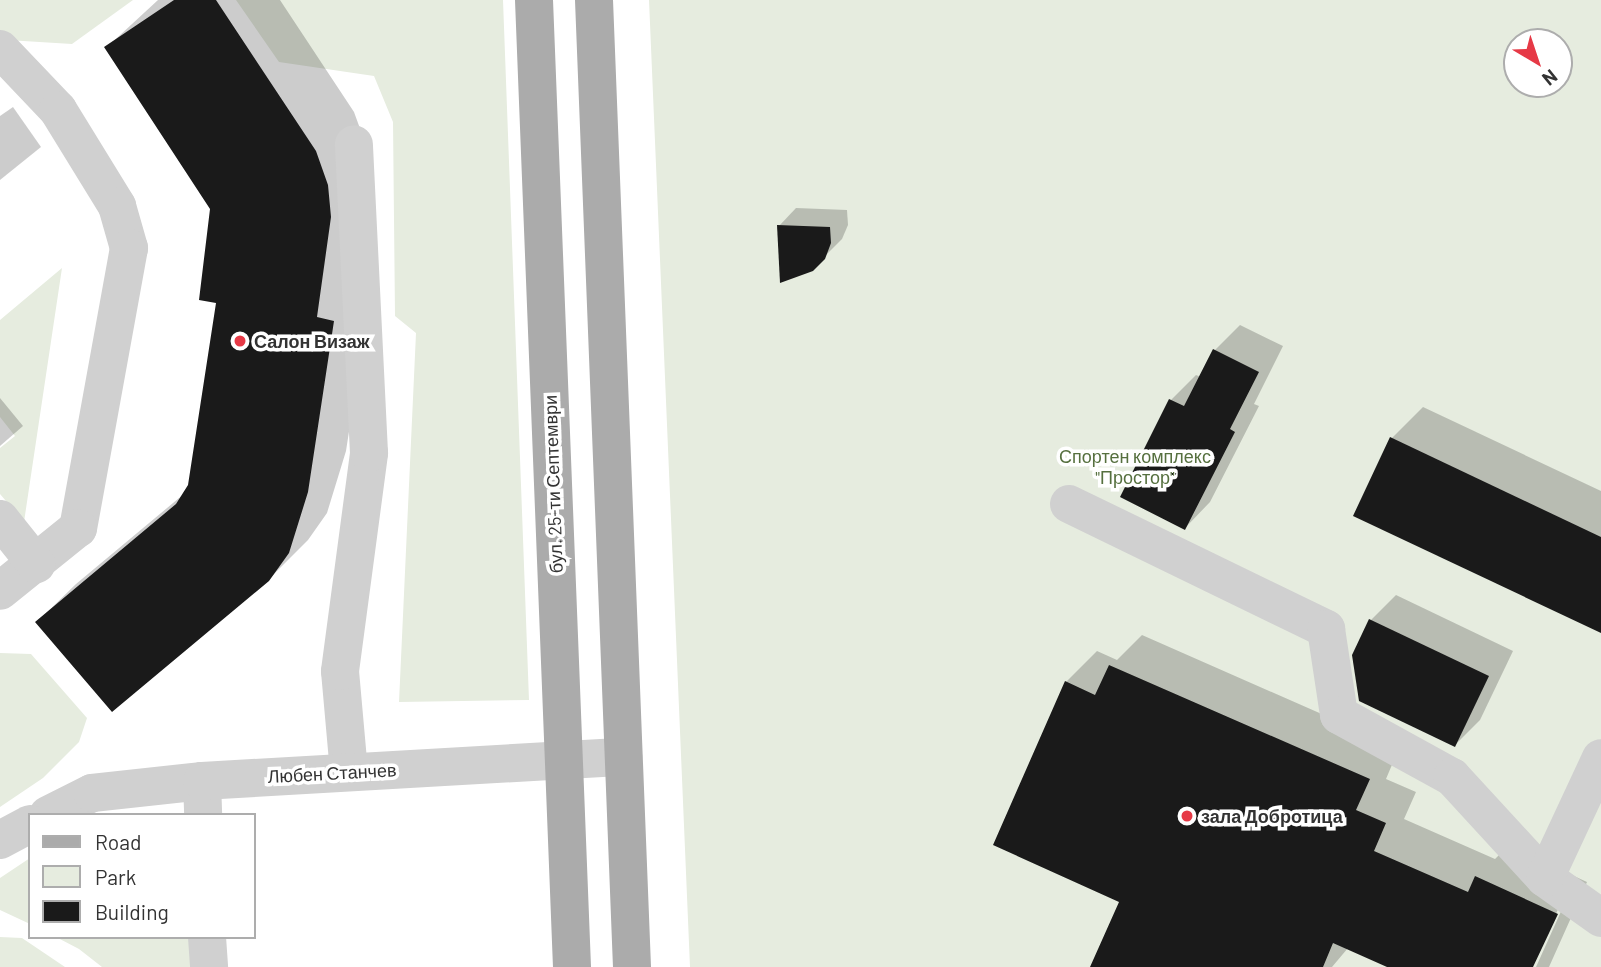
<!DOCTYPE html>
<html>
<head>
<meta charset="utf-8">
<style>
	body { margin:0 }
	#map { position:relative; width:1601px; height:967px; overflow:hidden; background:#fff; font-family:Barlow,sans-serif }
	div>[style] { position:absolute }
	.green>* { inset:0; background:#e6ecdf }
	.shadow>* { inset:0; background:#0003 }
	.building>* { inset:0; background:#1a1a1a }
	.minor>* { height:38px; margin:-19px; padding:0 19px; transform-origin:19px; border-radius:19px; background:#d0d0d0 }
	.major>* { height:38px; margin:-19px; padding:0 19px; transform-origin:19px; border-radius:19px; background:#ababab }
	.dots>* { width:19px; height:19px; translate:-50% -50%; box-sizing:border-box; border:4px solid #fff; border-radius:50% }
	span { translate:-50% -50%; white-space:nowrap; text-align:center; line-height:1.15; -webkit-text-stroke:7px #fff; paint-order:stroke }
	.poi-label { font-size:18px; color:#333; font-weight:700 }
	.left { translate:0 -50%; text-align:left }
	.park-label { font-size:18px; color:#56703f }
	.street-label { font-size:18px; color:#333 }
	.legend { position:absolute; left:28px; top:813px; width:228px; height:126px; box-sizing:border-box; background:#fff; border:2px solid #adadad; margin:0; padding:9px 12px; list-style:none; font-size:21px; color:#333 }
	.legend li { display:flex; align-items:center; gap:14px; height:35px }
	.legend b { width:35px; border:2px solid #adadad }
	.north { position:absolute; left:1503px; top:28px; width:70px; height:70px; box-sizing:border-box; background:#fff; border:2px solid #adadad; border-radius:50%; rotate:141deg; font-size:19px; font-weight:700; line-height:28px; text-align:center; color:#333 }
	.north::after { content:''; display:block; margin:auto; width:24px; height:32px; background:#e63946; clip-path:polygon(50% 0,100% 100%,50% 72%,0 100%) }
</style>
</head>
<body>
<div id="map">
	<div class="green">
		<i style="clip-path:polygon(0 0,133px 0,72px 44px,7px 40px,0 32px)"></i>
		<i style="clip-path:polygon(236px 0,503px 0,529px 700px,399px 702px,416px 333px,395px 316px,393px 122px,374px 76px,279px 62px)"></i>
		<i style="clip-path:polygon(evenodd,649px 0,1601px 0,1601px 967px,690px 967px,649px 0,1517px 42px,1559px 42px,1559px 84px,1517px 84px,1517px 42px)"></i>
		<i style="clip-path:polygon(62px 268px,24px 522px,0 494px,0 448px,15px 436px,0 417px,0 320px)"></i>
		<i style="clip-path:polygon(0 653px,31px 654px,87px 718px,79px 742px,43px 778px,0 807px)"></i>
		<i style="clip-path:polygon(30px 858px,30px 924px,0 910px,0 878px)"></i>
		<i style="clip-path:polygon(0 937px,22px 938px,65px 967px,0 967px)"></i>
		<i style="clip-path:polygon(56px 937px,190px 937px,191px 967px,102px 967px,79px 949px)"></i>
	</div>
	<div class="shadow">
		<i style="clip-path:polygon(158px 0,280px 0,354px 112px,366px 145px,372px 282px,346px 451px,327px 513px,308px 540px,268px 580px,37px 622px,76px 584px,185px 493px,189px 485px,218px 301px,212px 208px,106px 48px)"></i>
		<i style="clip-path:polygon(13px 107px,41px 147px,0 180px,0 116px)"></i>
		<i style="clip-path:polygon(796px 208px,847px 210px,848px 225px,842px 239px,812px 269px,779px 226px)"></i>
		<i style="clip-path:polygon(1240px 325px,1283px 346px,1254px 404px,1259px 406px,1210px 502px,1185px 528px,1171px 400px,1196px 375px,1201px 377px,1215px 350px)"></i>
		<i style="clip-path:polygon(0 398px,23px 426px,0 446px)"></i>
		<i style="clip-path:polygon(1423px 407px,1601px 491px,1601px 631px,1392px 438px)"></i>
		<i style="clip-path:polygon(1396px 595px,1513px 651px,1480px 720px,1455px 745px,1371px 620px)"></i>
		<i style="clip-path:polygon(1142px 635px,1399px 748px,1386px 779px,1416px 792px,1404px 819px,1495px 859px,1508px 846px,1587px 882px,1549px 967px,1536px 967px,1563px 907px,1560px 905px,1532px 967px,1392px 967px,1348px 948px,1332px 967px,1092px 967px,1121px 901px,1066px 682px,1097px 651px,1117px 660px)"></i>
	</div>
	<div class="building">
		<i style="clip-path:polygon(174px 0,216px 0,316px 151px,328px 185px,331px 217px,317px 317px,334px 321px,308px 492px,289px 553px,269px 581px,112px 712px,35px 622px,176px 504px,188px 485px,216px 303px,199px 300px,210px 209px,104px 47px)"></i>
		<i style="clip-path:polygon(777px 225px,830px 227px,831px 243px,825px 259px,813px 271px,780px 283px)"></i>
		<i style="clip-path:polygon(1213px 349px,1259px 372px,1230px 429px,1235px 432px,1185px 530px,1120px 497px,1169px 399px,1184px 406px)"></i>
		<i style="clip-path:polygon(1390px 437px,1601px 537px,1601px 633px,1353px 516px)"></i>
		<i style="clip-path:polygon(1369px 619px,1489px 676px,1455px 747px,1359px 701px,1352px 655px)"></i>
		<i style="clip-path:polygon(1109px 665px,1370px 779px,1356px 810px,1386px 823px,1374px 851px,1468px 892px,1475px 876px,1558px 914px,1533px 967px,1387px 967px,1333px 943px,1323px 967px,1090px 967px,1119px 902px,993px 845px,1065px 681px,1095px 695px)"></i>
	</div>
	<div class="minor">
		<i style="left:0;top:49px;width:84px;rotate:46.4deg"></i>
		<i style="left:58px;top:110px;width:113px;rotate:58.4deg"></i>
		<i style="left:117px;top:206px;width:44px;rotate:74.1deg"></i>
		<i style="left:129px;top:248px;width:285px;rotate:100.3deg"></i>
		<i style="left:78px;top:528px;width:100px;rotate:141.1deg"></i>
		<i style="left:1069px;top:504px;width:286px;rotate:25.9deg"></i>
		<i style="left:1326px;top:629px;width:87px;rotate:81.4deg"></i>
		<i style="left:1339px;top:715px;width:129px;rotate:28.8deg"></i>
		<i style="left:1452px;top:777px;width:137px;rotate:47.4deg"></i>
		<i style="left:1545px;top:878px;width:69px;rotate:35.5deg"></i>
		<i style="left:0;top:519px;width:58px;rotate:51.3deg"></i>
		<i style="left:349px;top:772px;width:101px;rotate:-95.1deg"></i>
		<i style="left:340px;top:671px;width:220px;rotate:-82.4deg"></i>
		<i style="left:369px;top:453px;width:309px;rotate:-92.8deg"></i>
		<i style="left:202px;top:781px;width:34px;rotate:88deg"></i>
		<i style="left:48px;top:815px;width:49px;rotate:-26.6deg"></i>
		<i style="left:92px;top:793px;width:111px;rotate:-6.2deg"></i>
		<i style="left:202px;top:781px;width:422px;rotate:-3.3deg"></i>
		<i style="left:0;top:840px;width:34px;rotate:-28deg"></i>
		<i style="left:1545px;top:878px;width:132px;rotate:-65deg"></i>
		<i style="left:207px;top:937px;width:30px;rotate:86deg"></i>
	</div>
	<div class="major">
		<i style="left:534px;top:0;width:968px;rotate:87.75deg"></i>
		<i style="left:594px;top:0;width:968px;rotate:87.75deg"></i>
	</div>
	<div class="dots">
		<i style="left:240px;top:341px;background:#e63946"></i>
		<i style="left:1187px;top:816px;background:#e63946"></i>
	</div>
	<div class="poi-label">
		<span class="left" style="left:254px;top:341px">Салон Визаж</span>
		<span class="left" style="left:1201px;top:816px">зала Добротица</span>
	</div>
	<div class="park-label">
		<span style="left:1135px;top:467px">Спортен комплекс<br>"Простор"</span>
	</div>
	<div class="street-label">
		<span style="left:553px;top:484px;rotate:-92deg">бул. 25-ти Септември</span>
		<span style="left:332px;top:773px;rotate:-3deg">Любен Станчев</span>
	</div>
	<ul class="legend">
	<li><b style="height:9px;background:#ababab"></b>Road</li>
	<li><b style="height:19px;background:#e6ecdf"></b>Park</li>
	<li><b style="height:19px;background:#1a1a1a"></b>Building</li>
	</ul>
	<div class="north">N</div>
</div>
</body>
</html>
